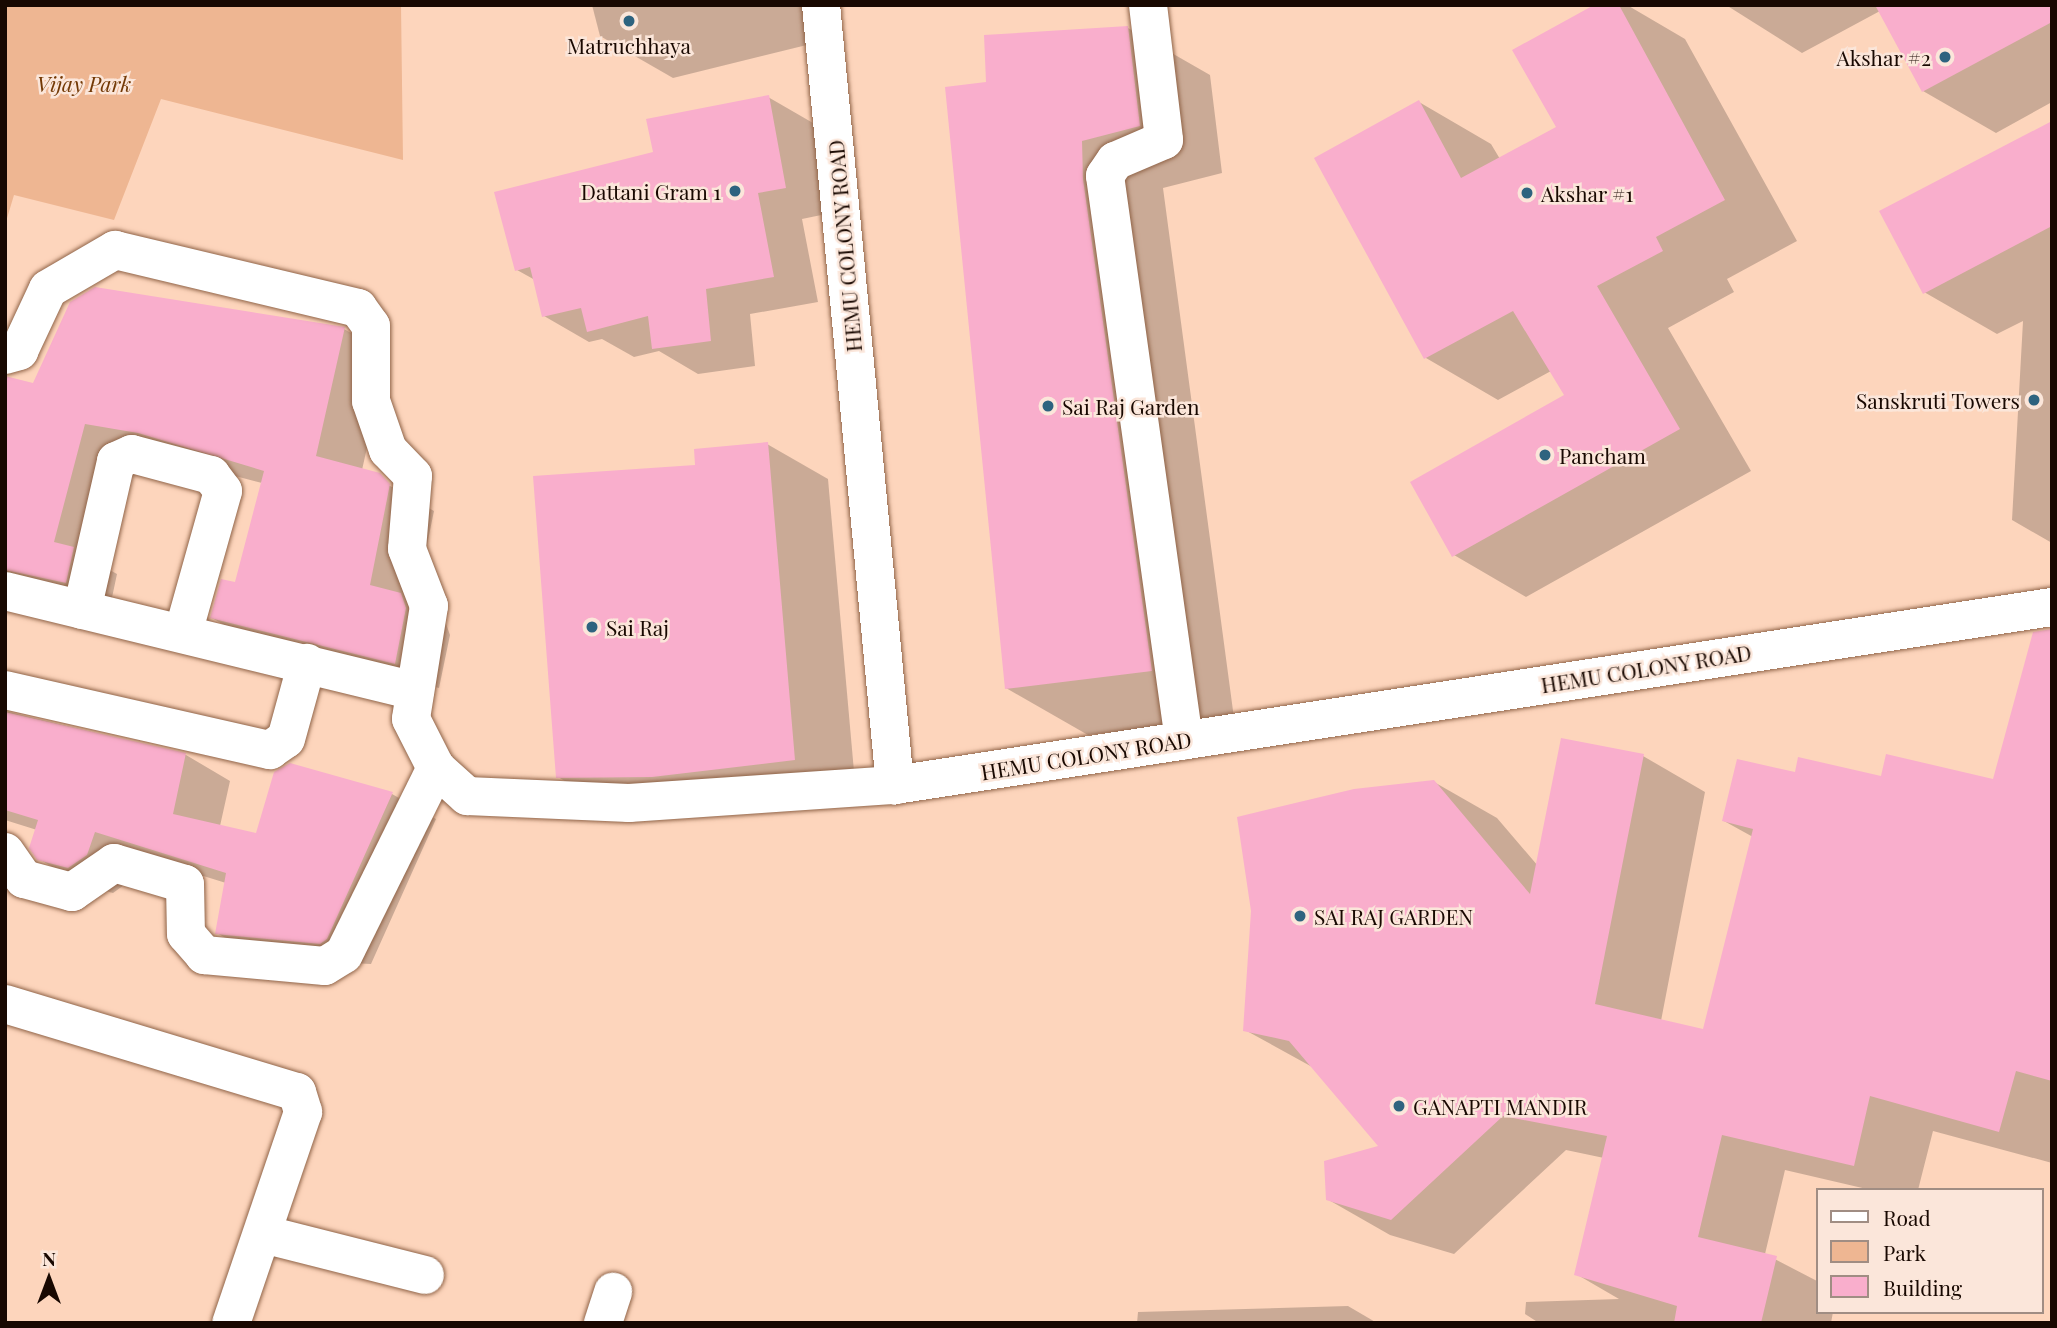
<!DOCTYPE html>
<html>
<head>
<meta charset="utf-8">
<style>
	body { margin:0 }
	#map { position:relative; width:2057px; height:1328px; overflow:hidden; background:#fdd5bc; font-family:"Playfair Display",serif }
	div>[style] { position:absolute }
	.green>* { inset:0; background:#eeb692 }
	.shadow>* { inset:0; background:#0003 }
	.building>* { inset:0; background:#f9aecc }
	.roads { filter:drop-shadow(0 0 2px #906448) drop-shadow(0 0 2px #906448) }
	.street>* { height:38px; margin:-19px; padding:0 19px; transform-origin:19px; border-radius:19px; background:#fff }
	.dots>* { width:19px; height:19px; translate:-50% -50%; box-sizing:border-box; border:4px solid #fbe6da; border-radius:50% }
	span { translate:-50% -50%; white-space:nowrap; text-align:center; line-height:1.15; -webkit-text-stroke:5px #fbe6da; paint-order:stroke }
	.poi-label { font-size:21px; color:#180801 }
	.right { translate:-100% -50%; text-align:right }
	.left { translate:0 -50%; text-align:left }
	.park-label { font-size:21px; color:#733905; font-style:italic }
	.street-label { font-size:21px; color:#180801 }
	.frame { position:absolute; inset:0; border:7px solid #180801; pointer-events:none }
	.legend { position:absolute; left:1816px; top:1188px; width:228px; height:126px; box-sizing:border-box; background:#fbe6da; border:2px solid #a08d83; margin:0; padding:9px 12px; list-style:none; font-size:21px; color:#180801 }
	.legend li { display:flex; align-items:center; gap:14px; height:35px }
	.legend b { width:35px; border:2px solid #a08d83 }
	.north { position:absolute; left:14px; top:1244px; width:70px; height:70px; -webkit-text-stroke:5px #fbe6da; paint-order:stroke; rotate:0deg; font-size:19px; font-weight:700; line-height:28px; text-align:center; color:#180801 }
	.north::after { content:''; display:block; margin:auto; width:24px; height:32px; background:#180801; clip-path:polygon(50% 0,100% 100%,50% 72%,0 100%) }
</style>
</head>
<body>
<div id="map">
	<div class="green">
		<i style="clip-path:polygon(5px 5px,401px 5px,403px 160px,161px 99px,114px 220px,14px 195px,5px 225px)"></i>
	</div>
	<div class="shadow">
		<i style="clip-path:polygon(592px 5px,809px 5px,819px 42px,673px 78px,600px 36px)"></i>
		<i style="clip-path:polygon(1598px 5px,1627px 5px,1685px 39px,1797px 241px,1727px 279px,1734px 292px,1668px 328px,1751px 471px,1526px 597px,1454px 555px,1566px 396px,1551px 371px,1498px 400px,1426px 358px,1419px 102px,1491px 144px,1500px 159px,1558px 128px)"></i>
		<i style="clip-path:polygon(1726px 5px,2052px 5px,2052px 102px,1996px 133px,1923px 91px,1880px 11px,1802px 53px)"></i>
		<i style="clip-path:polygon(1128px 28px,1210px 75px,1222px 173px,1163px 188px,1234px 718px,1088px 735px,1006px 688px,988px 83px)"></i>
		<i style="clip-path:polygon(768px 97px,813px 123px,831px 213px,802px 219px,818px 302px,750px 314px,755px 366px,698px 374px,659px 351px,634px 357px,602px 339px,589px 342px,544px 316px,535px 280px,517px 270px,655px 153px)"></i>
		<i style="clip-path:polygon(2052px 123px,2052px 543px,2012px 520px,2023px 321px,1997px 334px,1924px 292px)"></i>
		<i style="clip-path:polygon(344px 329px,388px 354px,362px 470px,434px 511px,415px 603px,445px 621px,450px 635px,439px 688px,256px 643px,212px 618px,236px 584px,262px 483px,129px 448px,99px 564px,117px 574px,110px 607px,5px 592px,5px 377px,34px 385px)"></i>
		<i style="clip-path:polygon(767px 444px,828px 479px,856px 794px,619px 812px,558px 777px,697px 467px)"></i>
		<i style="clip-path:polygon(2052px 679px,2052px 1163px,1933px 1131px,1918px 1190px,1871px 1190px,1785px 1170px,1765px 1254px,1817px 1281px,1817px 1312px,1833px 1312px,1831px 1323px,1539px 1323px,1525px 1314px,1526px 1302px,1619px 1299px,1576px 1274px,1604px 1158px,1566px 1150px,1454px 1254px,1390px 1235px,1327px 1199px,1381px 1147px,1314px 1068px,1245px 1030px,1434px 782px,1497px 818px,1538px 866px,1643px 756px,1705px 792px,1661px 1021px,1704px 1031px,1753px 837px,1724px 821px,1796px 774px,1994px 781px)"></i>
		<i style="clip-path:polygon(5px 711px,186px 755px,230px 781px,220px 826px,258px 835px,290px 765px,392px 794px,436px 819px,371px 964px,261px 959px,217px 933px,226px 883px,139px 856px,131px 880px,113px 893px,83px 885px,39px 859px,37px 830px,5px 820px)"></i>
		<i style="clip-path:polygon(1348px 1306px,1377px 1323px,1137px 1323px,1138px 1312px)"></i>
	</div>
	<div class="building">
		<i style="clip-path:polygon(1594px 5px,1619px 5px,1725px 200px,1656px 237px,1663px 251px,1597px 286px,1680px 429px,1452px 557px,1410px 482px,1564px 395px,1513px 311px,1424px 359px,1314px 158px,1419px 100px,1461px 178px,1556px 127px,1512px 50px)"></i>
		<i style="clip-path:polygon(1875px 5px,2052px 5px,2052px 22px,1922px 92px)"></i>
		<i style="clip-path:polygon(1128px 26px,1140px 126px,1082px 141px,1083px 179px,1152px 671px,1005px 689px,945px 87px,986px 82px,984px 35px)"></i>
		<i style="clip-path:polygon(769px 95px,786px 188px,758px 193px,774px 277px,706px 289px,711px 341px,652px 349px,648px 316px,587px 332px,581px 308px,542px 317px,530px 267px,515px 271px,494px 192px,653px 152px,646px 119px)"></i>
		<i style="clip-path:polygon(2052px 121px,2052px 226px,1923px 294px,1879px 211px)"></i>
		<i style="clip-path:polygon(95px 287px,345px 327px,316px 456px,380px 473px,390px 484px,370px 585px,401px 593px,406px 608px,395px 664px,210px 618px,221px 579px,235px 582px,264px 471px,138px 433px,85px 424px,54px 542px,74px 547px,66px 583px,5px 570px,5px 376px,33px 383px,70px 302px)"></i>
		<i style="clip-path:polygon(768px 442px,795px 760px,652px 777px,556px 778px,533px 476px,695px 465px,694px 449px)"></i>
		<i style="clip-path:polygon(2052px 629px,2052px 1081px,2016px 1071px,1999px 1132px,1870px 1096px,1854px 1166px,1722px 1135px,1698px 1237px,1777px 1256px,1761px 1323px,1674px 1323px,1677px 1306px,1574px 1275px,1607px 1136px,1503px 1116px,1391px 1220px,1326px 1200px,1324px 1161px,1378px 1146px,1289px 1041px,1243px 1031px,1251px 911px,1237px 817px,1354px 789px,1434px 780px,1530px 894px,1561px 738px,1644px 754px,1595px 1004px,1703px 1029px,1753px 829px,1722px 821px,1737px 759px,1795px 772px,1798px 757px,1881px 776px,1886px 754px,1993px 779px,2033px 632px)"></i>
		<i style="clip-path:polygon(5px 712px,186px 753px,173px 814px,256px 833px,274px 772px,290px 763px,393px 792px,327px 939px,320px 944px,215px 934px,226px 873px,95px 832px,87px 855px,68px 868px,37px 860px,29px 848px,38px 820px,5px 810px)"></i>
	</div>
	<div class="roads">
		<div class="street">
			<i style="left:821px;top:5px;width:784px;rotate:84.58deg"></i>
			<i style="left:1148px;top:5px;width:136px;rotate:83.2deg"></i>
			<i style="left:1164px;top:140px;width:53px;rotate:156.8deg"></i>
			<i style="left:1115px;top:161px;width:18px;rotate:124deg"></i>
			<i style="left:1105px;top:176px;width:570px;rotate:82.03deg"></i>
			<i style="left:5px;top:355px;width:15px;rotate:-16deg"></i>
			<i style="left:19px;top:351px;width:68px;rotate:-64.9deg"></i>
			<i style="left:48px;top:289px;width:78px;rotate:-30.2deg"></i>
			<i style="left:115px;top:250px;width:250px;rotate:13.4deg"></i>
			<i style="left:358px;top:308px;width:22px;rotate:54deg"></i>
			<i style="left:371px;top:326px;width:75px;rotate:90deg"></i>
			<i style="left:371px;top:401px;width:52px;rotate:70.9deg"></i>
			<i style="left:388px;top:450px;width:36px;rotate:46deg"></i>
			<i style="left:413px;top:476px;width:73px;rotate:94.7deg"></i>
			<i style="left:407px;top:549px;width:61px;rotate:68.9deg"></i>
			<i style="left:429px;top:606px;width:114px;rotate:99.1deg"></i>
			<i style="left:411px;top:719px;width:55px;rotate:63deg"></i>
			<i style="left:436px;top:768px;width:42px;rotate:42.1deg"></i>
			<i style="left:467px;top:796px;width:162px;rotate:2.5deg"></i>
			<i style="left:629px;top:803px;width:267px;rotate:-3.9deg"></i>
			<i style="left:895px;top:785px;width:1171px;rotate:-8.75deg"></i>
			<i style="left:5px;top:591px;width:422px;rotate:13.7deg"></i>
			<i style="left:82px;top:610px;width:153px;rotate:-77.1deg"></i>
			<i style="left:116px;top:461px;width:17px;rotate:-24deg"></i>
			<i style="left:132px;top:454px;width:82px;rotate:14.9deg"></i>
			<i style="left:211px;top:475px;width:20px;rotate:53deg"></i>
			<i style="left:223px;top:491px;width:148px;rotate:105.7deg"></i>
			<i style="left:5px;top:690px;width:272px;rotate:12.8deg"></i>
			<i style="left:270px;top:750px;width:19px;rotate:-35deg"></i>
			<i style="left:286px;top:739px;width:79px;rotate:-74.6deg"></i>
			<i style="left:5px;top:852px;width:33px;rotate:55deg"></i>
			<i style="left:24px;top:879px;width:50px;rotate:15.2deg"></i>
			<i style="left:72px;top:892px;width:51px;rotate:-34.6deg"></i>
			<i style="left:114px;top:863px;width:74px;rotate:16.5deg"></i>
			<i style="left:185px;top:884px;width:50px;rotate:88.9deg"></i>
			<i style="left:186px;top:934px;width:28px;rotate:49deg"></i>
			<i style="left:204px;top:955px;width:121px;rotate:5.2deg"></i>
			<i style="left:325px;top:966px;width:22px;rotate:-32deg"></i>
			<i style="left:344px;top:954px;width:208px;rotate:-63.7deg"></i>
			<i style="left:5px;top:1004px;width:305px;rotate:16.8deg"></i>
			<i style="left:297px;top:1092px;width:21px;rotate:73deg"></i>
			<i style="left:303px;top:1112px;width:223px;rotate:108.8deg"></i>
			<i style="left:263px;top:1234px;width:167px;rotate:14.2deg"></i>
			<i style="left:603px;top:1323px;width:33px;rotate:-72deg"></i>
		</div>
	</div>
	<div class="dots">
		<i style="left:629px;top:21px;background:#2e637f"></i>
		<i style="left:1945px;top:57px;background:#2e637f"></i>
		<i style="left:735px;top:191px;background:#2e637f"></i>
		<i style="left:1527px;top:193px;background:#2e637f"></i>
		<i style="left:2034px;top:400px;background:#2e637f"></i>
		<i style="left:1048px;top:406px;background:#2e637f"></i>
		<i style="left:1545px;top:455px;background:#2e637f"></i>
		<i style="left:592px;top:627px;background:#2e637f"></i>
		<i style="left:1300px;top:916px;background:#2e637f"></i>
		<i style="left:1399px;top:1106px;background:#2e637f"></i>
	</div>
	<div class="poi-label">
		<span style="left:629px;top:45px">Matruchhaya</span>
		<span class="right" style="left:1931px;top:57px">Akshar #2</span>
		<span class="right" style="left:721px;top:191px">Dattani Gram 1</span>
		<span class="left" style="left:1541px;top:193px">Akshar #1</span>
		<span class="right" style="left:2020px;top:400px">Sanskruti Towers</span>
		<span class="left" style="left:1062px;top:406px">Sai Raj Garden</span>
		<span class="left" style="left:1559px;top:455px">Pancham</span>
		<span class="left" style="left:606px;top:627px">Sai Raj</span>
		<span class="left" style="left:1314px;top:916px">SAI RAJ GARDEN</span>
		<span class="left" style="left:1413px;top:1106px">GANAPTI MANDIR</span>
	</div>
	<div class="park-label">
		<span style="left:84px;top:83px">Vijay Park</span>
	</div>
	<div class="street-label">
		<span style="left:844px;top:246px;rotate:-95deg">HEMU COLONY ROAD</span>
		<span style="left:1646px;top:668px;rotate:-9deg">HEMU COLONY ROAD</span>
		<span style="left:1086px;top:755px;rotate:-9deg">HEMU COLONY ROAD</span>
	</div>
	<div class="frame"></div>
	<ul class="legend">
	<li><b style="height:9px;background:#fff"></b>Road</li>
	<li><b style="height:19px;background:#eeb692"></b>Park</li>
	<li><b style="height:19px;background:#f9aecc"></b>Building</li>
	</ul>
	<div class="north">N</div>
</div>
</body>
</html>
